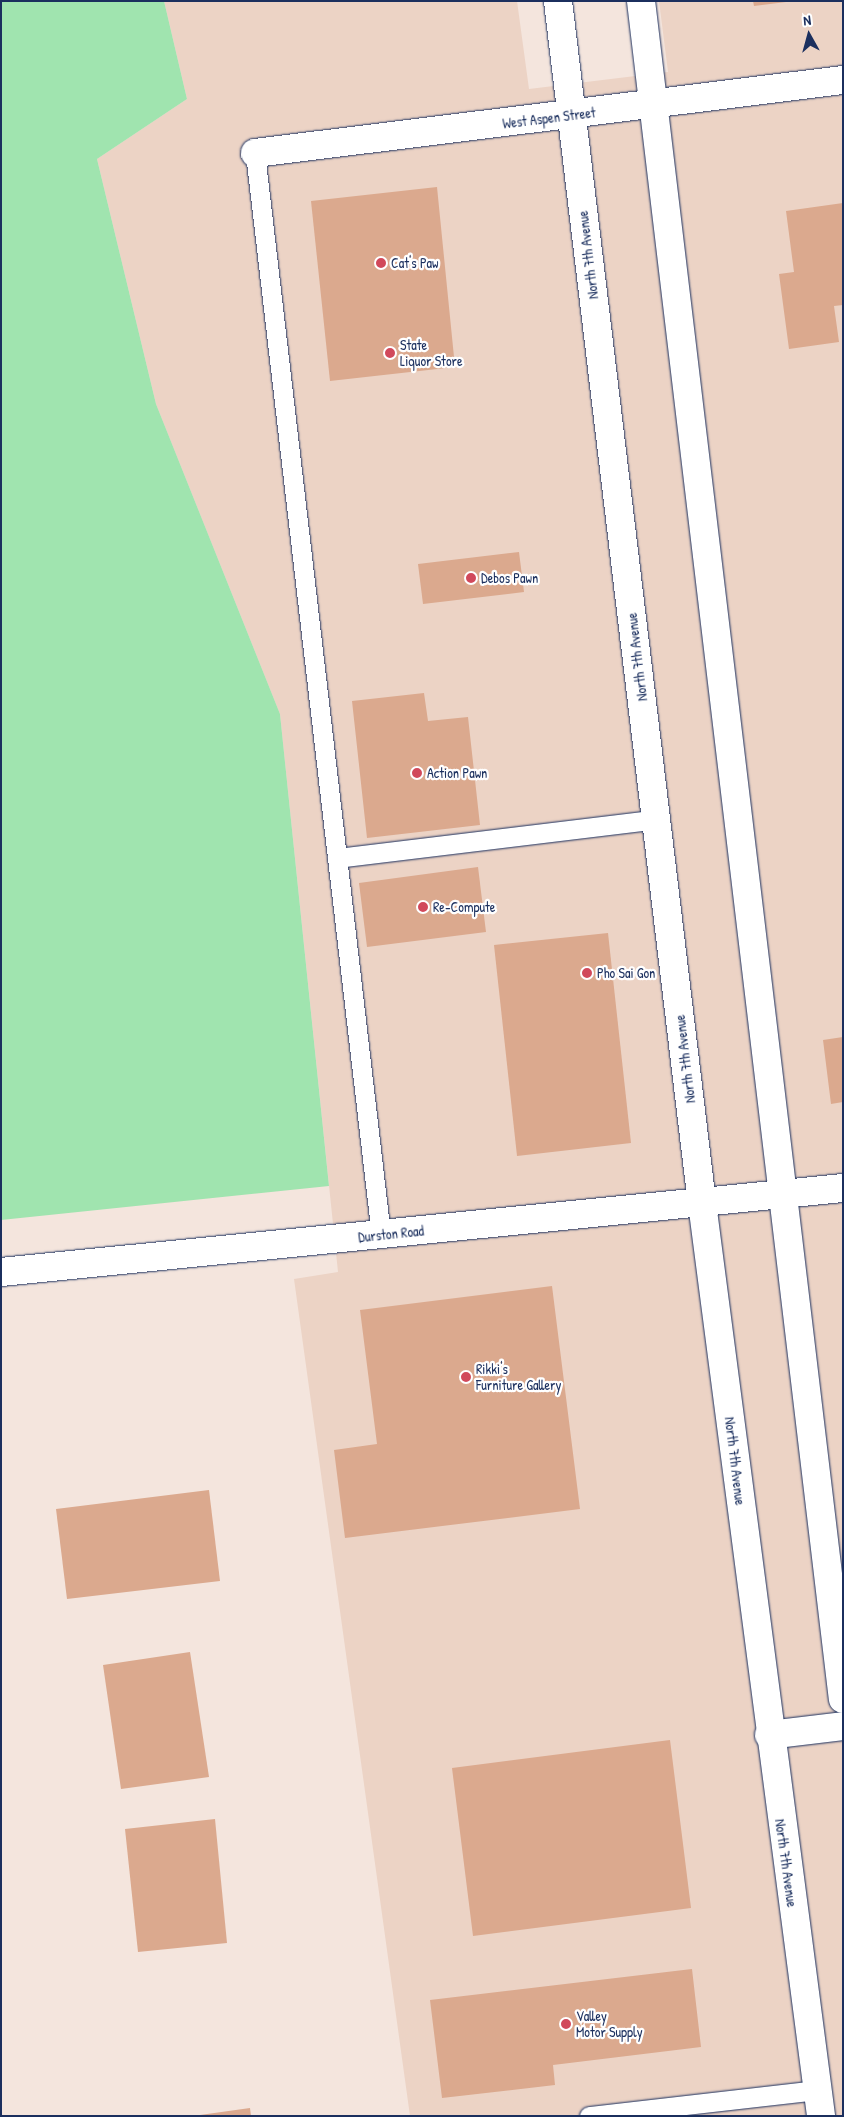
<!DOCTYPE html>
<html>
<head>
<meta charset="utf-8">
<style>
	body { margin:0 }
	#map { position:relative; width:844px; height:2117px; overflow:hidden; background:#f4e5dd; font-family:"Patrick Hand",sans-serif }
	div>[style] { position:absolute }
	.built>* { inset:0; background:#ecd3c5 }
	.green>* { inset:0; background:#a0e4af }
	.building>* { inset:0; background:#dba98e }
	.roads { filter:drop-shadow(0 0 1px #1b2f5e) drop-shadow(0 0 1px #1b2f5e) }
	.lane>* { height:19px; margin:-9.5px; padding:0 9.5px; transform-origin:9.5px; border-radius:9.5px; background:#fff }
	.street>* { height:28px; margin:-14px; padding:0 14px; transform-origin:14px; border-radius:14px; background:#fff }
	.secondary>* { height:28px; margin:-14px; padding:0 14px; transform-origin:14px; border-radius:14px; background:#fff }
	.primary>* { height:28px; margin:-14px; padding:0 14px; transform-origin:14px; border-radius:14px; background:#fff }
	.dots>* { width:14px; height:14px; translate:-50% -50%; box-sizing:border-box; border:2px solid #fff; border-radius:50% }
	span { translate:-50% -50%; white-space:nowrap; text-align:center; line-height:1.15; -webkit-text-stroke:4.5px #fff; paint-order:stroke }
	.street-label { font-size:14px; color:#1b2f5e }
	.poi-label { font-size:14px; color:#1b2f5e }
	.left { translate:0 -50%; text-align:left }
	.frame { position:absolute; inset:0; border:2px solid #1b2f5e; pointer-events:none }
	.north { position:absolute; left:784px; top:10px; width:50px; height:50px; -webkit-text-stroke:4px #fff; paint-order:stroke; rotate:353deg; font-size:14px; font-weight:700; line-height:20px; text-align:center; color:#1b2f5e }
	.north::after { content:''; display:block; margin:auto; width:18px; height:22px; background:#1b2f5e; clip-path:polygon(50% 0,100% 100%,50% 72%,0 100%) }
</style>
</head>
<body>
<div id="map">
	<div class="built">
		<i style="clip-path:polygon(164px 1px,517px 1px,529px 89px,668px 72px,659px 1px,843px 1px,843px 2116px,410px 2116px,294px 1279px,338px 1272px,280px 714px,156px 404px,97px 159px,187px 99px)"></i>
	</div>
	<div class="green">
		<i style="clip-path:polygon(1px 1px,164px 1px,187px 99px,97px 159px,156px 404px,280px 714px,329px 1186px,1px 1220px)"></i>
	</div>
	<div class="building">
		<i style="clip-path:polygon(753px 1px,786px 1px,786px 2px,754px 6px)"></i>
		<i style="clip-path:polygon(437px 187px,455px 367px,330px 381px,311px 201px)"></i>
		<i style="clip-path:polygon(843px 203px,843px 305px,834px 306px,839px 342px,789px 349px,779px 274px,794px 272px,786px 211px)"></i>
		<i style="clip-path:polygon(519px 552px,524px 592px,423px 604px,418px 564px)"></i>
		<i style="clip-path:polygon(424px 693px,428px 721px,468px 717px,480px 825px,367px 838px,352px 701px)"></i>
		<i style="clip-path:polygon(478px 867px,486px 932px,367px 947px,359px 883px)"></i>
		<i style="clip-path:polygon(608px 933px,631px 1143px,517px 1156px,494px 945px)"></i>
		<i style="clip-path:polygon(843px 1037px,843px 1102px,831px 1104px,823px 1040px)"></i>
		<i style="clip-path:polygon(552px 1286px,580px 1509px,345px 1538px,334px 1450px,377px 1444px,360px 1310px)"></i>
		<i style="clip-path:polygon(209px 1490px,220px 1581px,67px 1599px,56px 1509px)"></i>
		<i style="clip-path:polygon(190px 1652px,209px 1777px,121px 1789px,103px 1665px)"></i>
		<i style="clip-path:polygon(670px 1740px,691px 1908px,473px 1936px,452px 1768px)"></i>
		<i style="clip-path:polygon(215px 1819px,227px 1943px,138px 1952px,125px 1829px)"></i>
		<i style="clip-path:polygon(692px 1969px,701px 2047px,553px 2065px,555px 2085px,442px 2098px,430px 2000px)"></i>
		<i style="clip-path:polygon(250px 2108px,251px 2116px,200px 2116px,200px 2115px)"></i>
	</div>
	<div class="roads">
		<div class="lane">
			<i style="left:255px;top:153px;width:1089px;rotate:83.36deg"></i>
			<i style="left:337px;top:858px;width:322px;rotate:-6.9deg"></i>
			<i style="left:589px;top:2116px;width:229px;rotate:-6.5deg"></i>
		</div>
		<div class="street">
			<i style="left:255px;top:153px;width:593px;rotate:-7.08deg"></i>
			<i style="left:769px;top:1735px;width:75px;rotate:-6.9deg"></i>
		</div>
		<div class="secondary">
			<i style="left:1px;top:1272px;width:846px;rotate:-5.7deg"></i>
		</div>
		<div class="primary">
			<i style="left:558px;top:1px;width:1211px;rotate:83.17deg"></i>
			<i style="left:702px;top:1203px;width:921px;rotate:82.57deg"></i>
			<i style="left:641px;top:1px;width:1710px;rotate:83.22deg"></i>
		</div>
	</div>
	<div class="dots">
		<i style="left:381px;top:263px;background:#d1495b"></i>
		<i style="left:390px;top:353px;background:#d1495b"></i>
		<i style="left:471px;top:578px;background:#d1495b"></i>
		<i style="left:417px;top:773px;background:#d1495b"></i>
		<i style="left:423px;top:907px;background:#d1495b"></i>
		<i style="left:587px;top:973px;background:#d1495b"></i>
		<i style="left:466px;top:1377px;background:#d1495b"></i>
		<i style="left:566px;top:2024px;background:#d1495b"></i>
	</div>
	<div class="street-label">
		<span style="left:549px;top:118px;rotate:-7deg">West Aspen Street</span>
		<span style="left:588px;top:255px;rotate:-97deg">North 7th Avenue</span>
		<span style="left:637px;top:657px;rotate:-97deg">North 7th Avenue</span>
		<span style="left:685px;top:1059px;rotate:-97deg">North 7th Avenue</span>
		<span style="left:391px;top:1234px;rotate:-6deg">Durston Road</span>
		<span style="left:735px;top:1461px;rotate:83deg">North 7th Avenue</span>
		<span style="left:786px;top:1863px;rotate:82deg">North 7th Avenue</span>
	</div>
	<div class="poi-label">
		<span class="left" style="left:391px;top:263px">Cat's Paw</span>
		<span class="left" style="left:400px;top:353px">State<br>Liquor Store</span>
		<span class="left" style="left:481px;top:578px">Debos Pawn</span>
		<span class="left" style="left:427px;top:773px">Action Pawn</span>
		<span class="left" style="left:433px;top:907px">Re-Compute</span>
		<span class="left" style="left:597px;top:973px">Pho Sai Gon</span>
		<span class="left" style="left:476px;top:1377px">Rikki's<br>Furniture Gallery</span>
		<span class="left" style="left:576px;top:2024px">Valley<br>Motor Supply</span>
	</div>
	<div class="frame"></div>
	<div class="north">N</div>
</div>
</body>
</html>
